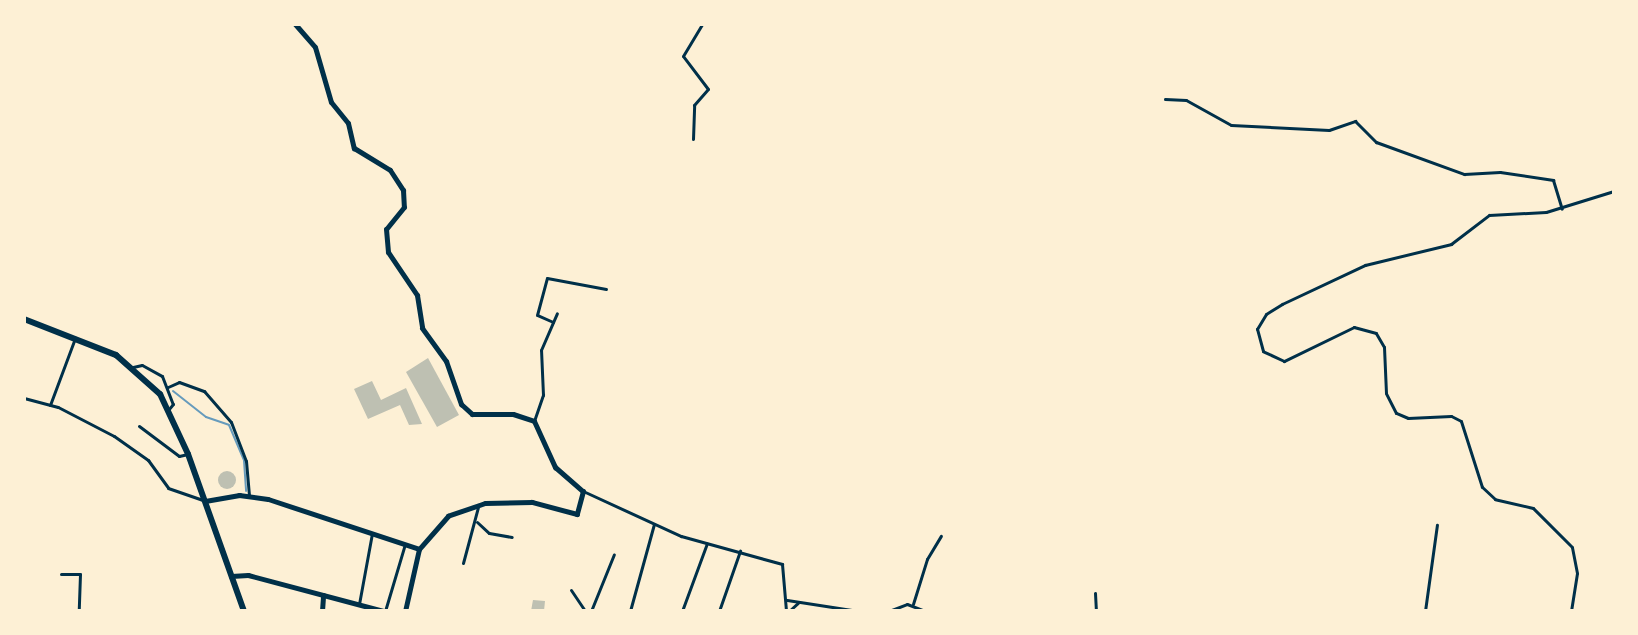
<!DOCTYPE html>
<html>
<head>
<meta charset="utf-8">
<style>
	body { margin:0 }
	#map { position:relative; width:1638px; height:635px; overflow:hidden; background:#fdf0d5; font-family:Barlow,sans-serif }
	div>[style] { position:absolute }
	.stream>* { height:2px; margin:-1px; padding:0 1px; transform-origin:1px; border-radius:1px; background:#669bbc }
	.building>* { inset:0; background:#bec0b2 }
	.round { border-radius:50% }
	.minor>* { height:3px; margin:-1.5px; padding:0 1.5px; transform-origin:1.5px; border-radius:1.5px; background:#003049 }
	.secondary>* { height:5px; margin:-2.5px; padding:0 2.5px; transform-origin:2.5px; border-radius:2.5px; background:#003049 }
	.primary>* { height:6px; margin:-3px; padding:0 3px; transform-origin:3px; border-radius:3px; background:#003049 }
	span { translate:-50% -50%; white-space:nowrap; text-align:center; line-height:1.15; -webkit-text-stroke:7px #fdf0d5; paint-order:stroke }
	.frame { position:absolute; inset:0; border:26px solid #fdf0d5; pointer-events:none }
</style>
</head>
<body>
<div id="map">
	<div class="stream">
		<i style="left:173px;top:391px;width:42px;rotate:38.2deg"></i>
		<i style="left:206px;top:417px;width:24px;rotate:19deg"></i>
		<i style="left:229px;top:425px;width:39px;rotate:67deg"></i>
		<i style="left:244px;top:461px;width:30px;rotate:86deg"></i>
		<i style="left:24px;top:609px;width:4px;rotate:34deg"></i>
	</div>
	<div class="building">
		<i style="clip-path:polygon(428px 358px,459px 415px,437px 427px,406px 372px)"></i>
		<i style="clip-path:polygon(372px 381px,381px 400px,406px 388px,422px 424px,409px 425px,400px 405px,368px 419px,354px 389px)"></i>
		<i class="round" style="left:218px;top:471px;width:18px;height:18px"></i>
		<i style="clip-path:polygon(533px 600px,545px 601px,544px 611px,531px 611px)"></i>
	</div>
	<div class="minor">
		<i style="left:1165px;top:99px;width:21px;rotate:3deg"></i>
		<i style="left:1186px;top:100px;width:51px;rotate:29.1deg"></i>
		<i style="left:1231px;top:125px;width:98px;rotate:2.9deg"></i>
		<i style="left:1329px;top:130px;width:28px;rotate:-19deg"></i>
		<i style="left:1355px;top:121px;width:30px;rotate:45deg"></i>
		<i style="left:1376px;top:142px;width:94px;rotate:20deg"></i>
		<i style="left:1464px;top:174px;width:36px;rotate:-3deg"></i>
		<i style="left:1500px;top:172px;width:54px;rotate:8.6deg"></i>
		<i style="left:1553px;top:180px;width:30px;rotate:73deg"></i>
		<i style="left:693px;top:139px;width:34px;rotate:-88deg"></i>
		<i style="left:694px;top:105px;width:21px;rotate:-49deg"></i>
		<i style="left:708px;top:89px;width:41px;rotate:-127.1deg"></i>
		<i style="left:683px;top:56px;width:37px;rotate:-59deg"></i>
		<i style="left:553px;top:322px;width:17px;rotate:-156deg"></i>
		<i style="left:537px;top:315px;width:38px;rotate:-75deg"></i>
		<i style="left:547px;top:278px;width:60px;rotate:10.6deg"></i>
		<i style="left:133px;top:367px;width:9px;rotate:-13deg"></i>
		<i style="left:142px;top:365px;width:23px;rotate:29deg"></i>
		<i style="left:162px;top:376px;width:30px;rotate:69deg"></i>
		<i style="left:173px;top:404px;width:6px;rotate:129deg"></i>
		<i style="left:168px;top:387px;width:12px;rotate:-24deg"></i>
		<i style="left:179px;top:382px;width:27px;rotate:20deg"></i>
		<i style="left:204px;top:391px;width:41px;rotate:48.9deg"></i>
		<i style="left:231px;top:422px;width:42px;rotate:69deg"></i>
		<i style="left:246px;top:461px;width:34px;rotate:85deg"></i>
		<i style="left:24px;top:398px;width:35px;rotate:15deg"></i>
		<i style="left:58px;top:407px;width:63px;rotate:27.4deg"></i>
		<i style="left:114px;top:436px;width:42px;rotate:35.2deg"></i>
		<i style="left:148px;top:460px;width:34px;rotate:54deg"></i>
		<i style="left:168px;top:488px;width:36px;rotate:19deg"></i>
		<i style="left:50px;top:405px;width:72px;rotate:-69.5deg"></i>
		<i style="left:534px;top:421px;width:28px;rotate:-71deg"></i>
		<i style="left:543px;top:395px;width:45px;rotate:-92.5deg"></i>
		<i style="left:541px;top:350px;width:40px;rotate:-66.6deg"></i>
		<i style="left:139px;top:426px;width:50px;rotate:36.9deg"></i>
		<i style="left:179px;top:456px;width:9px;rotate:-13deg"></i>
		<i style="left:583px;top:491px;width:108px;rotate:24.7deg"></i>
		<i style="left:681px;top:536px;width:105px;rotate:15.5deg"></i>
		<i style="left:782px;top:564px;width:47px;rotate:85.1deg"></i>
		<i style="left:477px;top:522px;width:16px;rotate:43deg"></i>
		<i style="left:489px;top:533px;width:23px;rotate:10deg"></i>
		<i style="left:463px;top:563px;width:58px;rotate:-75deg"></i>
		<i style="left:61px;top:574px;width:19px"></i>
		<i style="left:80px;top:574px;width:37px;rotate:92deg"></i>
		<i style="left:571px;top:590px;width:25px;rotate:56deg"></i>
		<i style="left:1095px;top:593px;width:18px;rotate:87deg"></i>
		<i style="left:787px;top:600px;width:72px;rotate:8.8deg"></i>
		<i style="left:359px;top:604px;width:72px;rotate:-79.6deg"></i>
		<i style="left:913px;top:604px;width:47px;rotate:-72.7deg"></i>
		<i style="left:927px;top:559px;width:27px;rotate:-59deg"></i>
		<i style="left:385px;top:611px;width:70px;rotate:-73.4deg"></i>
		<i style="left:591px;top:611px;width:61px;rotate:-68deg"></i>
		<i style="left:630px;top:611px;width:90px;rotate:-74.6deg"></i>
		<i style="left:682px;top:611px;width:72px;rotate:-69.8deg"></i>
		<i style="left:719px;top:611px;width:64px;rotate:-70.7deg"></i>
		<i style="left:789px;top:611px;width:12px;rotate:-42deg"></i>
		<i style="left:889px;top:611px;width:19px;rotate:-21deg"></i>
		<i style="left:907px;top:604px;width:19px;rotate:21deg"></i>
		<i style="left:1425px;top:611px;width:87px;rotate:-82.1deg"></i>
		<i style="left:1571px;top:611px;width:38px;rotate:-81deg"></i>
		<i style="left:1577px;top:573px;width:26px;rotate:-101deg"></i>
		<i style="left:1572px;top:547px;width:55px;rotate:-135deg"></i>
		<i style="left:1533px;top:508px;width:39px;rotate:-167deg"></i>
		<i style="left:1495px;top:499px;width:18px;rotate:-137deg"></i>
		<i style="left:1482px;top:487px;width:69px;rotate:-107.7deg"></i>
		<i style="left:1461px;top:421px;width:11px;rotate:-153deg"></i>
		<i style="left:1451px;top:416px;width:43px;rotate:177.3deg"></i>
		<i style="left:1408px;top:418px;width:13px;rotate:-157deg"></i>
		<i style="left:1396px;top:413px;width:22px;rotate:-117deg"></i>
		<i style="left:1386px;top:393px;width:46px;rotate:-92.5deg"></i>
		<i style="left:1384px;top:347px;width:16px;rotate:-120deg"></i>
		<i style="left:1376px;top:333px;width:23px;rotate:-165deg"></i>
		<i style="left:1354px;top:327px;width:78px;rotate:154.1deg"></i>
		<i style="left:1284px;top:361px;width:23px;rotate:-155deg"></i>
		<i style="left:1263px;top:351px;width:23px;rotate:-105deg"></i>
		<i style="left:1257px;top:329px;width:17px;rotate:-59deg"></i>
		<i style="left:1266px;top:314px;width:19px;rotate:-32deg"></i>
		<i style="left:1282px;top:304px;width:92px;rotate:-25.2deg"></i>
		<i style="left:1365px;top:265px;width:89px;rotate:-13.7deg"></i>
		<i style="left:1451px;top:244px;width:48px;rotate:-37.3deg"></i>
		<i style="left:1489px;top:215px;width:57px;rotate:-3deg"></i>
		<i style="left:1546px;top:212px;width:71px;rotate:-17.2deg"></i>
	</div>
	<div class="secondary">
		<i style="left:295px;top:24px;width:30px;rotate:49deg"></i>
		<i style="left:315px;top:47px;width:57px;rotate:73.8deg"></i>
		<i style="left:331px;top:102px;width:27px;rotate:51deg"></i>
		<i style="left:348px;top:123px;width:26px;rotate:77deg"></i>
		<i style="left:354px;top:148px;width:42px;rotate:31.4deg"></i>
		<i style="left:390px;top:170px;width:24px;rotate:57deg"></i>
		<i style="left:403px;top:190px;width:17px;rotate:87deg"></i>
		<i style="left:404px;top:207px;width:28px;rotate:129deg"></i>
		<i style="left:386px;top:229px;width:23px;rotate:85deg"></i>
		<i style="left:388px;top:252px;width:52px;rotate:56deg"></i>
		<i style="left:417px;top:295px;width:33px;rotate:81deg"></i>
		<i style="left:422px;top:328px;width:41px;rotate:54deg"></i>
		<i style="left:446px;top:361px;width:46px;rotate:70.8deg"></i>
		<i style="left:461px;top:404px;width:15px;rotate:42deg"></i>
		<i style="left:472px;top:414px;width:41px"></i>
		<i style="left:513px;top:414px;width:22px;rotate:18deg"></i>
		<i style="left:534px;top:421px;width:51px;rotate:65.5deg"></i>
		<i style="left:555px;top:467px;width:37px;rotate:41deg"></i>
		<i style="left:583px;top:491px;width:24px;rotate:105deg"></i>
		<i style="left:577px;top:514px;width:47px;rotate:-165.1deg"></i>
		<i style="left:532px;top:502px;width:47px;rotate:178.8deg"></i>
		<i style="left:485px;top:503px;width:39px;rotate:161deg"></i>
		<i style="left:448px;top:516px;width:44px;rotate:131.3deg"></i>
		<i style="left:419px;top:549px;width:64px;rotate:102.7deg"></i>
		<i style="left:205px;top:501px;width:35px;rotate:-10deg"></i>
		<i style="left:239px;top:495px;width:29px;rotate:8deg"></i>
		<i style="left:268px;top:499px;width:159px;rotate:18.3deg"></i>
		<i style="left:231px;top:576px;width:17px;rotate:-3deg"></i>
		<i style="left:248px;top:575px;width:140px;rotate:14.9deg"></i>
		<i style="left:322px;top:611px;width:16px;rotate:-86deg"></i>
	</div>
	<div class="primary">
		<i style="left:24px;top:319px;width:99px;rotate:21.4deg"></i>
		<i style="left:116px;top:355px;width:59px;rotate:41.6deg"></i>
		<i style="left:160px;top:394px;width:66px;rotate:65deg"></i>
		<i style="left:188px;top:454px;width:167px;rotate:70.4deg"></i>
	</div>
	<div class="frame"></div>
</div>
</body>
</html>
